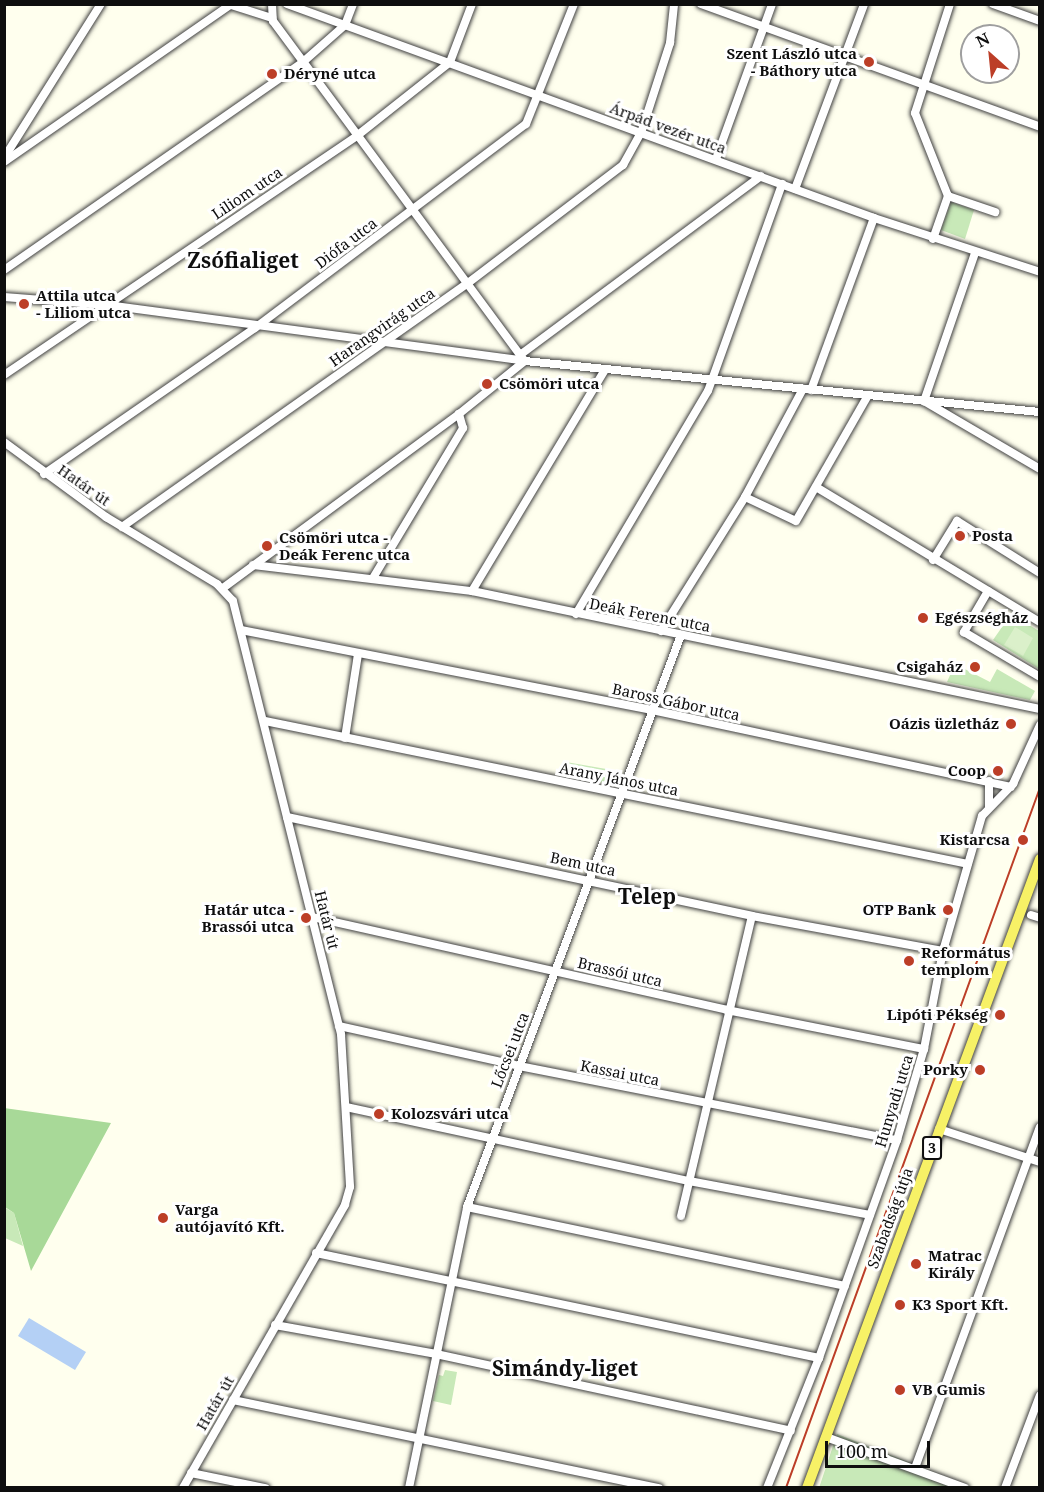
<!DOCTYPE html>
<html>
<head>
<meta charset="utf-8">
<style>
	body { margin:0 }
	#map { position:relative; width:1044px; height:1492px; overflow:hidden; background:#ffe; font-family:"Noto Serif",serif }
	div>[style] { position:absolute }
	.green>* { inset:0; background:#c8e9b8 }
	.forest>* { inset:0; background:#a8d998 }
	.pitch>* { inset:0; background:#dbf0ca }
	.water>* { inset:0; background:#b4d0f5 }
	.roads { filter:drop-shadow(0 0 2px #414141) drop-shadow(0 0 2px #414141) }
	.minor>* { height:8px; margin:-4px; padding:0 4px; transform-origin:4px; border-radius:4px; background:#fff }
	.major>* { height:10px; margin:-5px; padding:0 5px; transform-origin:5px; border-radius:5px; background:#f7f166 }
	.tram>* { height:1.5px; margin:-0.75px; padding:0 0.75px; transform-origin:0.75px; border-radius:0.75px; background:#bc3e27 }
	.dots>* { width:16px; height:16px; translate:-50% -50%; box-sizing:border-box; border:3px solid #fff; border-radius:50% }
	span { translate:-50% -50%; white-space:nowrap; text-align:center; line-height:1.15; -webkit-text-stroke:6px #fff; paint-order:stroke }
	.shield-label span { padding:2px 4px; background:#fff; border:2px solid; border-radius:4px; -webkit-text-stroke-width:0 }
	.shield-label { font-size:14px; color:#0e0e0e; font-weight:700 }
	.poi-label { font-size:15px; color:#0e0e0e; font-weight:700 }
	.right { translate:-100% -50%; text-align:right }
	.left { translate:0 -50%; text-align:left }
	.street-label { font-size:15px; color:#0e0e0e }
	.district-label { font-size:21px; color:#0e0e0e; font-weight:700 }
	.frame { position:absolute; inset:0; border:6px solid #0e0e0e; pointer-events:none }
	.north { position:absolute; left:960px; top:24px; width:60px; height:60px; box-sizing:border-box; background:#fff; border:2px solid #9f9f9f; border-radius:50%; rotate:333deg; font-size:16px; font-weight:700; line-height:24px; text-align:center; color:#0e0e0e }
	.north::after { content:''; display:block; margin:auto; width:21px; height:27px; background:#bc3e27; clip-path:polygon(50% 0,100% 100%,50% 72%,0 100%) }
	.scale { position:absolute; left:825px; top:1441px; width:105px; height:27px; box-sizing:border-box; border:3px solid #0e0e0e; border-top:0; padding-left:8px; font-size:18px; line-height:21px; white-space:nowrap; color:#0e0e0e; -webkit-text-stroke:4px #fff; paint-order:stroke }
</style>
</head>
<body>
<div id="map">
	<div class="green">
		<i style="clip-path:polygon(951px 202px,974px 210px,965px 239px,941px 230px)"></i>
		<i style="clip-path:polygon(1011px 614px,1039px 631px,1039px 669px,993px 640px)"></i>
		<i style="clip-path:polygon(955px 664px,990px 682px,997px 669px,1035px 691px,1030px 700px,947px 682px)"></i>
		<i style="clip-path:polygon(566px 762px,612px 770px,610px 784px,563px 776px)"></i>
		<i style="clip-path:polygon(4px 1207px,14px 1213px,23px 1246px,5px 1238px)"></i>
		<i style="clip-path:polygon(445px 1370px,457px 1372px,451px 1405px,433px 1401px,439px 1375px,443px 1376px)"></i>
		<i style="clip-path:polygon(837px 1434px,972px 1487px,819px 1488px)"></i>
	</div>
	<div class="forest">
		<i style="clip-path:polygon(4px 1108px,111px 1123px,31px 1271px,14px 1213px,5px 1207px)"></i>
	</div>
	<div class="pitch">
		<i style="clip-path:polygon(1015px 627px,1033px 638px,1023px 656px,1004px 645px)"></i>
	</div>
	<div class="water">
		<i style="clip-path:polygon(29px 1318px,86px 1352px,75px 1370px,18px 1336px)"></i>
	</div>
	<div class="roads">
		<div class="minor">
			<i style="left:272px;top:4px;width:17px;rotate:87deg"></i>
			<i style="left:273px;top:21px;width:423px;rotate:53.5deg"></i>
			<i style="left:287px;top:4px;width:625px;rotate:20.03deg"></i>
			<i style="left:874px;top:218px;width:175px;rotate:18deg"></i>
			<i style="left:701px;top:4px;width:361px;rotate:19.9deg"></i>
			<i style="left:993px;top:4px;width:50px;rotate:19.9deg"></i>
			<i style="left:231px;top:5px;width:43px;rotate:17.6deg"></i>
			<i style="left:4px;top:158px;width:182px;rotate:-57.8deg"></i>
			<i style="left:716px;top:159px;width:165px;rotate:-70.1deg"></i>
			<i style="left:4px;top:162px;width:277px;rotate:-34.8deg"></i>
			<i style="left:795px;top:189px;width:197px;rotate:-69.5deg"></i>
			<i style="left:948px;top:196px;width:50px;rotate:18.8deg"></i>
			<i style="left:933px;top:239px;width:46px;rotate:-70.8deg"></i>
			<i style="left:948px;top:196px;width:89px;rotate:-111.7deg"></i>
			<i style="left:915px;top:113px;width:114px;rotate:-72.2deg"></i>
			<i style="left:975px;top:253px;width:157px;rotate:109deg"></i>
			<i style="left:924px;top:401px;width:134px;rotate:30.4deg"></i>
			<i style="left:4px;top:270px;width:364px;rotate:-34.8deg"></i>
			<i style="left:303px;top:62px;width:56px;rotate:-41.4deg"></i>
			<i style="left:345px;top:25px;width:22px;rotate:-69deg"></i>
			<i style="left:4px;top:297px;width:103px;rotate:4.4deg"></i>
			<i style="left:107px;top:305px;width:422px;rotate:7.6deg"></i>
			<i style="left:525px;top:361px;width:518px;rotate:5.66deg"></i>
			<i style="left:520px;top:355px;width:300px;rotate:-36.6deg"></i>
			<i style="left:4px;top:375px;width:428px;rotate:-34.1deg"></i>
			<i style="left:358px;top:135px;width:117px;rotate:-38.4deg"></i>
			<i style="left:450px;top:62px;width:62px;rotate:-69.2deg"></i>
			<i style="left:811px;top:390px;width:183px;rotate:-69.9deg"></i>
			<i style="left:4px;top:442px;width:127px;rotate:36.3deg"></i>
			<i style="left:106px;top:517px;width:130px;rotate:31.1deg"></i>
			<i style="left:217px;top:584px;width:23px;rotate:47deg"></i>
			<i style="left:233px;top:601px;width:446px;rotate:76deg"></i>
			<i style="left:341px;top:1034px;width:153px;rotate:86.6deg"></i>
			<i style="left:350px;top:1187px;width:19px;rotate:106deg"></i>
			<i style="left:345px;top:1205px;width:326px;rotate:119.8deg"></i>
			<i style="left:44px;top:474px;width:257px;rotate:-34.7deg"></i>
			<i style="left:255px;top:328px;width:339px;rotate:-37deg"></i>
			<i style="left:526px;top:124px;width:129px;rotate:-68.2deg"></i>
			<i style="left:816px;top:487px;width:262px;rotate:31.1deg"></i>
			<i style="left:745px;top:497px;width:56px;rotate:25.2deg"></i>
			<i style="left:796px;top:521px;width:143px;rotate:-60.2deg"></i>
			<i style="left:122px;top:527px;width:423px;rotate:-35.2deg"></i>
			<i style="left:468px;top:283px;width:195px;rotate:-37.3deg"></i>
			<i style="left:623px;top:165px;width:37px;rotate:-61deg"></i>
			<i style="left:641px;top:133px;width:95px;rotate:-72.1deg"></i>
			<i style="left:670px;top:43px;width:39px;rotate:-84deg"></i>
			<i style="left:933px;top:560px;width:46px;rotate:-58.4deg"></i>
			<i style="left:957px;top:521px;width:98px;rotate:32.1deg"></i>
			<i style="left:253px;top:565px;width:221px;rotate:6.8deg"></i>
			<i style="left:472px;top:591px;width:580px;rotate:11.74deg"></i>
			<i style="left:373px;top:578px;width:175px;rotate:-59deg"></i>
			<i style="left:463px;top:428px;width:15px;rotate:-106deg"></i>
			<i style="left:223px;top:588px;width:293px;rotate:-36.4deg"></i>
			<i style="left:459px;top:414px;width:85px;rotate:-38.8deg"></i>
			<i style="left:472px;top:591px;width:258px;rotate:-59deg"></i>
			<i style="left:988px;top:591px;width:48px;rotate:120.3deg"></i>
			<i style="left:964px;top:632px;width:88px;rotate:30.6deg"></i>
			<i style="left:576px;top:614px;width:259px;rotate:-59.4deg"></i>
			<i style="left:708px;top:391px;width:220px;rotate:-70.3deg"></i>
			<i style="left:241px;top:630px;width:419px;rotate:11deg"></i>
			<i style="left:652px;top:710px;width:367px;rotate:12.1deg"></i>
			<i style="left:661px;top:631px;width:158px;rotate:-57.9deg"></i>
			<i style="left:745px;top:497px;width:123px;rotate:-61.8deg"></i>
			<i style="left:265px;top:721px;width:717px;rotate:11.5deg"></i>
			<i style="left:345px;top:738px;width:85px;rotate:-81.2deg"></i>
			<i style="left:989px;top:781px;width:26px;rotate:90deg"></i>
			<i style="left:287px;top:817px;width:475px;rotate:12deg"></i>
			<i style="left:752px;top:916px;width:194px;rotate:10.4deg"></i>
			<i style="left:1031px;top:915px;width:9px;rotate:18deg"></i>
			<i style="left:312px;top:917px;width:425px;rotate:12.6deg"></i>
			<i style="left:727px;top:1010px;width:201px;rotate:11.2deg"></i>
			<i style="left:339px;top:1026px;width:184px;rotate:12.5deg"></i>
			<i style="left:519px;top:1066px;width:385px;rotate:11.1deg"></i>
			<i style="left:346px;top:1107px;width:351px;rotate:12.2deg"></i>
			<i style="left:689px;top:1181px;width:184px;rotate:10.6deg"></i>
			<i style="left:939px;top:1129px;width:106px;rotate:18.1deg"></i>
			<i style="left:467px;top:1207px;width:386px;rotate:11.8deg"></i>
			<i style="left:681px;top:1216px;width:308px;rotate:-76.7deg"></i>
			<i style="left:316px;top:1253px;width:514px;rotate:11.79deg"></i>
			<i style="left:275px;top:1325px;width:164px;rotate:10.2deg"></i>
			<i style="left:436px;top:1354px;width:363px;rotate:12.2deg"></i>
			<i style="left:233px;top:1400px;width:435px;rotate:11.7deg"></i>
			<i style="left:826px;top:1437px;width:148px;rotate:20.1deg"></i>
			<i style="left:915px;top:1468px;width:363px;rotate:-69.9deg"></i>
			<i style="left:191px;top:1473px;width:76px;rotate:11.5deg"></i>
			<i style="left:409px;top:1488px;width:287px;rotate:-78.3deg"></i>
			<i style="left:467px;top:1207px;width:611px;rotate:-69.49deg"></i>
			<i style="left:767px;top:1488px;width:140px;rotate:-68.2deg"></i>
			<i style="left:819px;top:1358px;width:232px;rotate:-70.3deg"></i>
			<i style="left:897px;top:1140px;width:95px;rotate:-73.5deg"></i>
			<i style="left:924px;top:1049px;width:100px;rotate:-79deg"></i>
			<i style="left:943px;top:951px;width:141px;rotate:-73.9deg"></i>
			<i style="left:982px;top:816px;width:45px;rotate:-45.9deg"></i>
			<i style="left:1013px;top:784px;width:65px;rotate:-65.4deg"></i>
			<i style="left:1005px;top:1488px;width:99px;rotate:-69.4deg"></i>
		</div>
		<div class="major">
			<i style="left:807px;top:1488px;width:671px;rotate:-69.67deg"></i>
		</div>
	</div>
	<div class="tram">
		<i style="left:786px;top:1488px;width:745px;rotate:-70.06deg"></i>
	</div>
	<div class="dots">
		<i style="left:869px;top:62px;background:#bc3e27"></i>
		<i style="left:272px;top:74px;background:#bc3e27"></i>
		<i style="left:24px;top:304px;background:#bc3e27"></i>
		<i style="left:487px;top:384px;background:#bc3e27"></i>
		<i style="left:960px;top:536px;background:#bc3e27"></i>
		<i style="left:267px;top:546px;background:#bc3e27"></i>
		<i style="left:923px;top:618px;background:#bc3e27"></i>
		<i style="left:975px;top:667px;background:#bc3e27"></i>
		<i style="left:1011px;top:724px;background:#bc3e27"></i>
		<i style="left:998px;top:771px;background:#bc3e27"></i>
		<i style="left:1023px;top:840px;background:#bc3e27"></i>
		<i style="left:948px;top:910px;background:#bc3e27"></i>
		<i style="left:306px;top:918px;background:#bc3e27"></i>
		<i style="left:909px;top:961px;background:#bc3e27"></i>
		<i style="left:1000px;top:1015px;background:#bc3e27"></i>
		<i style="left:980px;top:1070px;background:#bc3e27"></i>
		<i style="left:379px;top:1114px;background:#bc3e27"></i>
		<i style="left:163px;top:1218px;background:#bc3e27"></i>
		<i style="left:916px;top:1264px;background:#bc3e27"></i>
		<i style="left:900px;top:1305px;background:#bc3e27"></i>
		<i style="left:900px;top:1390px;background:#bc3e27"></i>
	</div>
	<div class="shield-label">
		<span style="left:932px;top:1148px">3</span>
	</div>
	<div class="poi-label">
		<span class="right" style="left:857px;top:62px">Szent László utca<br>- Báthory utca</span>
		<span class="left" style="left:284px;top:74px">Déryné utca</span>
		<span class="left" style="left:36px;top:304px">Attila utca<br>- Liliom utca</span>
		<span class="left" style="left:499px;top:384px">Csömöri utca</span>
		<span class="left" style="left:972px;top:536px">Posta</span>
		<span class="left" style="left:279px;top:546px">Csömöri utca -<br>Deák Ferenc utca</span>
		<span class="left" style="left:935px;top:618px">Egészségház</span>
		<span class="right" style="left:963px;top:667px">Csigaház</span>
		<span class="right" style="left:999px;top:724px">Oázis üzletház</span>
		<span class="right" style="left:986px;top:771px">Coop</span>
		<span class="right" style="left:1010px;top:840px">Kistarcsa</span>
		<span class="right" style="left:294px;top:918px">Határ utca -<br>Brassói utca</span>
		<span class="right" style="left:936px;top:910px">OTP Bank</span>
		<span class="left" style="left:921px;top:961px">Református<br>templom</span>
		<span class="right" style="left:988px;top:1015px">Lipóti Pékség</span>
		<span class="right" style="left:968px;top:1070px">Porky</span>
		<span class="left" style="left:391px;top:1114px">Kolozsvári utca</span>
		<span class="left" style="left:175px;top:1218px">Varga<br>autójavító Kft.</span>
		<span class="left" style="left:928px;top:1264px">Matrac<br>Király</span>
		<span class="left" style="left:912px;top:1305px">K3 Sport Kft.</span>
		<span class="left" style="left:912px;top:1390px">VB Gumis</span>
	</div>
	<div class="street-label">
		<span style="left:668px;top:128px;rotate:20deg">Árpád vezér utca</span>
		<span style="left:247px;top:193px;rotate:-34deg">Liliom utca</span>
		<span style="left:346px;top:243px;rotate:-37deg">Diófa utca</span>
		<span style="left:382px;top:327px;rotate:-35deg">Harangvirág utca</span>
		<span style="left:84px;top:485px;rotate:35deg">Határ út</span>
		<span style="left:650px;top:615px;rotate:11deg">Deák Ferenc utca</span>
		<span style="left:676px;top:702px;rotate:12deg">Baross Gábor utca</span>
		<span style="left:619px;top:779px;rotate:11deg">Arany János utca</span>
		<span style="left:583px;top:864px;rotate:12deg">Bem utca</span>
		<span style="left:327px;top:920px;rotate:76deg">Határ út</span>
		<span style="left:620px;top:972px;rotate:13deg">Brassói utca</span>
		<span style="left:510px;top:1050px;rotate:-69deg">Lőcsei utca</span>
		<span style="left:620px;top:1073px;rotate:11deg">Kassai utca</span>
		<span style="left:894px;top:1101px;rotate:-73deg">Hunyadi utca</span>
		<span style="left:890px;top:1218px;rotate:-70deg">Szabadság útja</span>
		<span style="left:215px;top:1403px;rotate:-60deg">Határ út</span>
	</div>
	<div class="district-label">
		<span style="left:243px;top:260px">Zsófialiget</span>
		<span style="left:647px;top:896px">Telep</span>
		<span style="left:565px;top:1368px">Simándy-liget</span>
	</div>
	<div class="frame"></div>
	<div class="north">N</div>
	<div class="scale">100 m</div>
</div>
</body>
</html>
